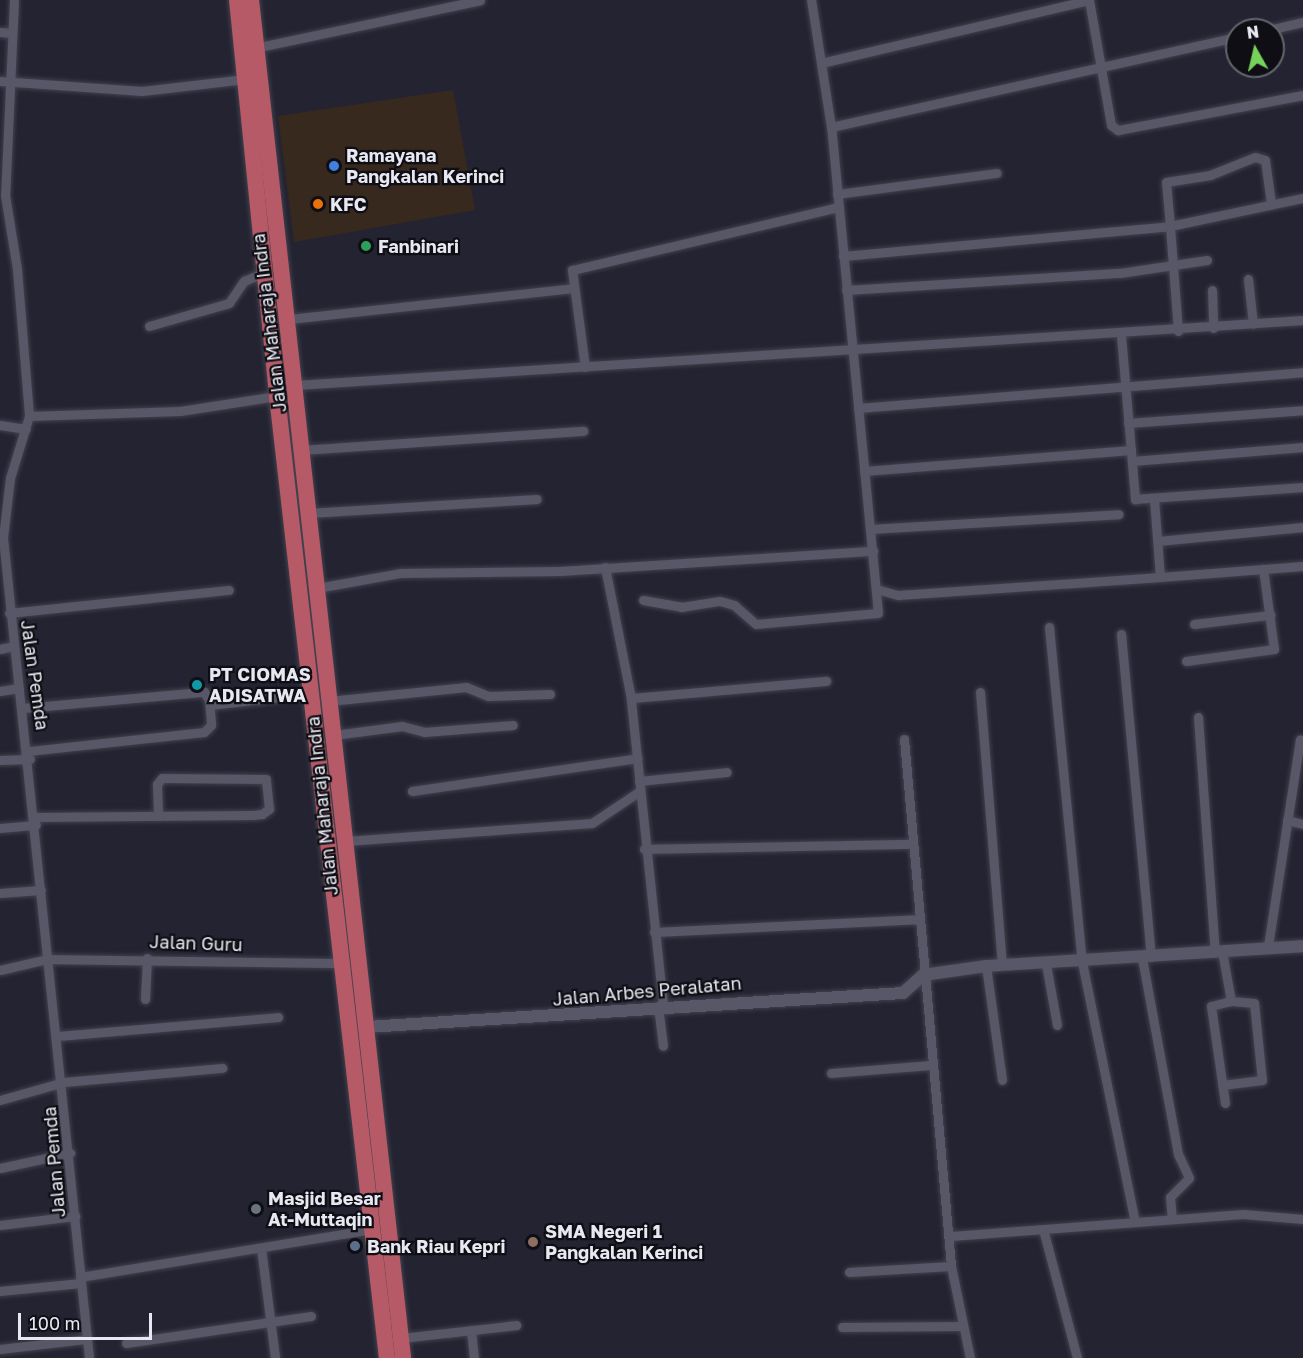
<!DOCTYPE html>
<html>
<head>
<meta charset="utf-8">
<style>
	body { margin:0 }
	#map { position:relative; width:1303px; height:1358px; overflow:hidden; background:#242332; font-family:"Golos Text",sans-serif }
	div>[style] { position:absolute }
	.commercial>* { inset:0; background:#38291e }
	.roads { filter:drop-shadow(0 0 2px #42414d) drop-shadow(0 0 2px #42414d) }
	.minor>* { height:9px; margin:-4.5px; padding:0 4.5px; transform-origin:4.5px; border-radius:4.5px; background:#585767 }
	.tertiary>* { height:12px; margin:-6px; padding:0 6px; transform-origin:6px; border-radius:6px; background:#585767 }
	.trunk>* { height:16px; margin:-8px; padding:0 8px; transform-origin:8px; border-radius:8px; background:#b65a67 }
	.dots>* { width:16px; height:16px; translate:-50% -50%; box-sizing:border-box; border:3px solid #0e0e14; border-radius:50% }
	span { translate:-50% -50%; white-space:nowrap; text-align:center; line-height:1.15; -webkit-text-stroke:4.5px #0e0e14; paint-order:stroke }
	.poi-label { font-size:18px; color:#e8e8f2; font-weight:700 }
	.left { translate:0 -50%; text-align:left }
	.street-label { font-size:18px; color:#e8e8f2 }
	.north { position:absolute; left:1225px; top:18px; width:60px; height:60px; box-sizing:border-box; background:#0e0e14; border:2px solid #65656d; border-radius:50%; rotate:352deg; font-size:16px; font-weight:700; line-height:24px; text-align:center; color:#e8e8f2 }
	.north::after { content:''; display:block; margin:auto; width:21px; height:27px; background:#76d25a; clip-path:polygon(50% 0,100% 100%,50% 72%,0 100%) }
	.scale { position:absolute; left:18px; top:1313px; width:134px; height:27px; box-sizing:border-box; border:3px solid #e8e8f2; border-top:0; padding-left:8px; font-size:18px; line-height:21px; white-space:nowrap; color:#e8e8f2; -webkit-text-stroke:4px #0e0e14; paint-order:stroke }
</style>
</head>
<body>
<div id="map">
	<div class="commercial">
		<i style="clip-path:polygon(453px 90px,475px 210px,294px 242px,278px 116px)"></i>
	</div>
	<div class="roads">
		<div class="minor">
			<i style="left:14px;top:0;width:195px;rotate:92.6deg"></i>
			<i style="left:5px;top:195px;width:75px;rotate:80.8deg"></i>
			<i style="left:17px;top:269px;width:147px;rotate:85.3deg"></i>
			<i style="left:29px;top:416px;width:65px;rotate:107deg"></i>
			<i style="left:10px;top:478px;width:60px;rotate:96.7deg"></i>
			<i style="left:3px;top:538px;width:824px;rotate:84.01deg"></i>
			<i style="left:1089px;top:0;width:127px;rotate:80deg"></i>
			<i style="left:1111px;top:125px;width:9px;rotate:36deg"></i>
			<i style="left:1118px;top:130px;width:188px;rotate:-10.7deg"></i>
			<i style="left:1268px;top:30px;width:36px;rotate:-13deg"></i>
			<i style="left:0;top:32px;width:12px;rotate:5deg"></i>
			<i style="left:255px;top:48px;width:230px;rotate:-12deg"></i>
			<i style="left:821px;top:63px;width:275px;rotate:-13.2deg"></i>
			<i style="left:0;top:81px;width:142px;rotate:4deg"></i>
			<i style="left:142px;top:91px;width:104px;rotate:-6.6deg"></i>
			<i style="left:831px;top:127px;width:416px;rotate:-12.5deg"></i>
			<i style="left:837px;top:194px;width:161px;rotate:-7.5deg"></i>
			<i style="left:843px;top:256px;width:328px;rotate:-5.2deg"></i>
			<i style="left:1170px;top:226px;width:44px;rotate:-95.2deg"></i>
			<i style="left:1166px;top:182px;width:45px;rotate:-9deg"></i>
			<i style="left:1210px;top:175px;width:48px;rotate:-21.8deg"></i>
			<i style="left:1255px;top:157px;width:10px;rotate:17deg"></i>
			<i style="left:1265px;top:160px;width:43px;rotate:82.1deg"></i>
			<i style="left:1248px;top:279px;width:45px;rotate:83.7deg"></i>
			<i style="left:846px;top:290px;width:275px;rotate:-3.6deg"></i>
			<i style="left:1120px;top:273px;width:88px;rotate:-8.5deg"></i>
			<i style="left:1212px;top:290px;width:38px;rotate:88deg"></i>
			<i style="left:289px;top:319px;width:286px;rotate:-6.2deg"></i>
			<i style="left:149px;top:326px;width:83px;rotate:-16deg"></i>
			<i style="left:229px;top:303px;width:27px;rotate:-56deg"></i>
			<i style="left:244px;top:281px;width:25px;rotate:-23deg"></i>
			<i style="left:1178px;top:331px;width:105px;rotate:-94.4deg"></i>
			<i style="left:1170px;top:226px;width:136px;rotate:-11.9deg"></i>
			<i style="left:1121px;top:335px;width:165px;rotate:85.1deg"></i>
			<i style="left:1135px;top:499px;width:168px;rotate:-4.1deg"></i>
			<i style="left:585px;top:367px;width:98px;rotate:-97.6deg"></i>
			<i style="left:572px;top:270px;width:273px;rotate:-13.3deg"></i>
			<i style="left:296px;top:385px;width:1009px;rotate:-3.69deg"></i>
			<i style="left:858px;top:408px;width:446px;rotate:-4.6deg"></i>
			<i style="left:29px;top:416px;width:151px;rotate:-1.9deg"></i>
			<i style="left:180px;top:411px;width:98px;rotate:-8.8deg"></i>
			<i style="left:1128px;top:423px;width:175px;rotate:-4.2deg"></i>
			<i style="left:0;top:425px;width:26px;rotate:9deg"></i>
			<i style="left:302px;top:450px;width:282px;rotate:-3.9deg"></i>
			<i style="left:1132px;top:461px;width:172px;rotate:-4.7deg"></i>
			<i style="left:864px;top:471px;width:268px;rotate:-4.5deg"></i>
			<i style="left:1154px;top:499px;width:78px;rotate:85.6deg"></i>
			<i style="left:1160px;top:577px;width:143px;rotate:-4.4deg"></i>
			<i style="left:309px;top:513px;width:228px;rotate:-3.5deg"></i>
			<i style="left:870px;top:529px;width:249px;rotate:-3.4deg"></i>
			<i style="left:1158px;top:541px;width:146px;rotate:-5.5deg"></i>
			<i style="left:605px;top:567px;width:134px;rotate:78.8deg"></i>
			<i style="left:317px;top:588px;width:84px;rotate:-10.2deg"></i>
			<i style="left:400px;top:573px;width:160px;rotate:-0.7deg"></i>
			<i style="left:560px;top:571px;width:314px;rotate:-3.7deg"></i>
			<i style="left:880px;top:590px;width:19px;rotate:16deg"></i>
			<i style="left:898px;top:595px;width:263px;rotate:-3.9deg"></i>
			<i style="left:643px;top:600px;width:39px;rotate:10deg"></i>
			<i style="left:681px;top:607px;width:39px;rotate:-9deg"></i>
			<i style="left:720px;top:601px;width:15px;rotate:16deg"></i>
			<i style="left:734px;top:605px;width:29px;rotate:41deg"></i>
			<i style="left:756px;top:624px;width:122px;rotate:-5.2deg"></i>
			<i style="left:878px;top:613px;width:488px;rotate:-95.5deg"></i>
			<i style="left:831px;top:127px;width:129px;rotate:-98.9deg"></i>
			<i style="left:9px;top:613px;width:221px;rotate:-6deg"></i>
			<i style="left:1194px;top:624px;width:77px;rotate:-6.8deg"></i>
			<i style="left:1049px;top:627px;width:337px;rotate:84.4deg"></i>
			<i style="left:1082px;top:962px;width:265px;rotate:78.5deg"></i>
			<i style="left:1121px;top:634px;width:324px;rotate:84.7deg"></i>
			<i style="left:0;top:649px;width:13px;rotate:-13deg"></i>
			<i style="left:1186px;top:661px;width:89px;rotate:-7.8deg"></i>
			<i style="left:1274px;top:649px;width:81px;rotate:-97.8deg"></i>
			<i style="left:0;top:691px;width:19px;rotate:-9deg"></i>
			<i style="left:980px;top:692px;width:274px;rotate:85.4deg"></i>
			<i style="left:329px;top:701px;width:138px;rotate:-5.8deg"></i>
			<i style="left:466px;top:687px;width:24px;rotate:22deg"></i>
			<i style="left:488px;top:696px;width:62px;rotate:-1.8deg"></i>
			<i style="left:210px;top:705px;width:104px;rotate:-6.6deg"></i>
			<i style="left:23px;top:708px;width:182px;rotate:-5.1deg"></i>
			<i style="left:204px;top:692px;width:9px;rotate:58deg"></i>
			<i style="left:209px;top:700px;width:25px;rotate:85deg"></i>
			<i style="left:211px;top:725px;width:10px;rotate:135deg"></i>
			<i style="left:204px;top:732px;width:175px;rotate:173.8deg"></i>
			<i style="left:1198px;top:717px;width:236px;rotate:85.9deg"></i>
			<i style="left:334px;top:735px;width:69px;rotate:-7.5deg"></i>
			<i style="left:402px;top:726px;width:23px;rotate:15deg"></i>
			<i style="left:424px;top:732px;width:89px;rotate:-4.5deg"></i>
			<i style="left:904px;top:739px;width:529px;rotate:84.9deg"></i>
			<i style="left:951px;top:1266px;width:94px;rotate:78.3deg"></i>
			<i style="left:0;top:760px;width:30px;rotate:-2deg"></i>
			<i style="left:639px;top:781px;width:88px;rotate:-5.8deg"></i>
			<i style="left:412px;top:791px;width:228px;rotate:-8.3deg"></i>
			<i style="left:35px;top:817px;width:218px;rotate:-0.5deg"></i>
			<i style="left:253px;top:815px;width:9px;rotate:-6deg"></i>
			<i style="left:262px;top:814px;width:9px;rotate:-36deg"></i>
			<i style="left:269px;top:809px;width:30px;rotate:-96deg"></i>
			<i style="left:266px;top:779px;width:104px;rotate:-179.4deg"></i>
			<i style="left:162px;top:778px;width:8px;rotate:130deg"></i>
			<i style="left:157px;top:784px;width:32px;rotate:88deg"></i>
			<i style="left:1287px;top:820px;width:16px;rotate:14deg"></i>
			<i style="left:0;top:828px;width:36px;rotate:-5deg"></i>
			<i style="left:346px;top:841px;width:247px;rotate:-4.2deg"></i>
			<i style="left:592px;top:823px;width:58px;rotate:-33.7deg"></i>
			<i style="left:644px;top:849px;width:267px;rotate:-1.1deg"></i>
			<i style="left:0;top:893px;width:41px;rotate:-4.2deg"></i>
			<i style="left:654px;top:932px;width:264px;rotate:-2.8deg"></i>
			<i style="left:1268px;top:946px;width:209px;rotate:-81.2deg"></i>
			<i style="left:1222px;top:951px;width:51px;rotate:79.8deg"></i>
			<i style="left:1231px;top:1001px;width:23px;rotate:5deg"></i>
			<i style="left:1254px;top:1003px;width:77px;rotate:84.1deg"></i>
			<i style="left:1262px;top:1080px;width:40px;rotate:172.9deg"></i>
			<i style="left:1142px;top:958px;width:199px;rotate:79.6deg"></i>
			<i style="left:1178px;top:1154px;width:26px;rotate:65deg"></i>
			<i style="left:1189px;top:1178px;width:27px;rotate:135deg"></i>
			<i style="left:1170px;top:1197px;width:22px;rotate:85deg"></i>
			<i style="left:1046px;top:964px;width:62px;rotate:79.8deg"></i>
			<i style="left:986px;top:966px;width:115px;rotate:82deg"></i>
			<i style="left:0;top:970px;width:48px;rotate:-13.2deg"></i>
			<i style="left:47px;top:959px;width:297px;rotate:0.8deg"></i>
			<i style="left:145px;top:999px;width:41px;rotate:-87.2deg"></i>
			<i style="left:663px;top:1005px;width:309px;rotate:-96deg"></i>
			<i style="left:631px;top:698px;width:196px;rotate:-5deg"></i>
			<i style="left:658px;top:1006px;width:40px;rotate:82.9deg"></i>
			<i style="left:58px;top:1036px;width:221px;rotate:-4.9deg"></i>
			<i style="left:831px;top:1073px;width:99px;rotate:-4.6deg"></i>
			<i style="left:0;top:1100px;width:66px;rotate:-15.7deg"></i>
			<i style="left:64px;top:1082px;width:159px;rotate:-5.1deg"></i>
			<i style="left:1225px;top:1103px;width:98px;rotate:-98.2deg"></i>
			<i style="left:1211px;top:1006px;width:21px;rotate:-14deg"></i>
			<i style="left:0;top:1168px;width:72px;rotate:-12.1deg"></i>
			<i style="left:0;top:1225px;width:76px;rotate:-6.8deg"></i>
			<i style="left:1043px;top:1229px;width:133px;rotate:75.2deg"></i>
			<i style="left:951px;top:1236px;width:293px;rotate:-4.3deg"></i>
			<i style="left:1243px;top:1214px;width:60px;rotate:4.8deg"></i>
			<i style="left:261px;top:1248px;width:111px;rotate:82.7deg"></i>
			<i style="left:849px;top:1272px;width:102px;rotate:-3.4deg"></i>
			<i style="left:80px;top:1277px;width:296px;rotate:-9.3deg"></i>
			<i style="left:0;top:1291px;width:81px;rotate:-5.6deg"></i>
			<i style="left:842px;top:1327px;width:121px;rotate:-0.5deg"></i>
			<i style="left:471px;top:1330px;width:28px;rotate:84deg"></i>
			<i style="left:401px;top:1338px;width:116px;rotate:-6.4deg"></i>
			<i style="left:126px;top:1343px;width:187px;rotate:-8.3deg"></i>
			<i style="left:0;top:1349px;width:88px;rotate:-6.6deg"></i>
		</div>
		<div class="tertiary">
			<i style="left:367px;top:1027px;width:537px;rotate:-3.63deg"></i>
			<i style="left:903px;top:993px;width:27px;rotate:-42deg"></i>
			<i style="left:923px;top:975px;width:64px;rotate:-8.1deg"></i>
			<i style="left:986px;top:966px;width:318px;rotate:-3.6deg"></i>
		</div>
		<div class="trunk">
			<i style="left:237px;top:0;width:398px;rotate:84.2deg"></i>
			<i style="left:277px;top:396px;width:968px;rotate:83.48deg"></i>
			<i style="left:251px;top:0;width:1366px;rotate:83.61deg"></i>
		</div>
	</div>
	<div class="dots">
		<i style="left:334px;top:166px;background:#3f7fe0"></i>
		<i style="left:318px;top:204px;background:#e8710a"></i>
		<i style="left:366px;top:246px;background:#2e9e5b"></i>
		<i style="left:197px;top:685px;background:#0f9aa8"></i>
		<i style="left:256px;top:1209px;background:#6b7280"></i>
		<i style="left:533px;top:1242px;background:#8d6e63"></i>
		<i style="left:355px;top:1246px;background:#5c6f8a"></i>
	</div>
	<div class="poi-label">
		<span class="left" style="left:346px;top:166px">Ramayana<br>Pangkalan Kerinci</span>
		<span class="left" style="left:330px;top:204px">KFC</span>
		<span class="left" style="left:378px;top:246px">Fanbinari</span>
		<span class="left" style="left:209px;top:685px">PT CIOMAS<br>ADISATWA</span>
		<span class="left" style="left:268px;top:1209px">Masjid Besar<br>At-Muttaqin</span>
		<span class="left" style="left:545px;top:1242px">SMA Negeri 1<br>Pangkalan Kerinci</span>
		<span class="left" style="left:367px;top:1246px">Bank Riau Kepri</span>
	</div>
	<div class="street-label">
		<span style="left:269px;top:323px;rotate:-97deg">Jalan Maharaja Indra</span>
		<span style="left:35px;top:675px;rotate:82deg">Jalan Pemda</span>
		<span style="left:322px;top:806px;rotate:-96deg">Jalan Maharaja Indra</span>
		<span style="left:196px;top:943px;rotate:2deg">Jalan Guru</span>
		<span style="left:647px;top:991px;rotate:-5deg">Jalan Arbes Peralatan</span>
		<span style="left:54px;top:1162px;rotate:-95deg">Jalan Pemda</span>
	</div>
	<div class="north">N</div>
	<div class="scale">100 m</div>
</div>
</body>
</html>
